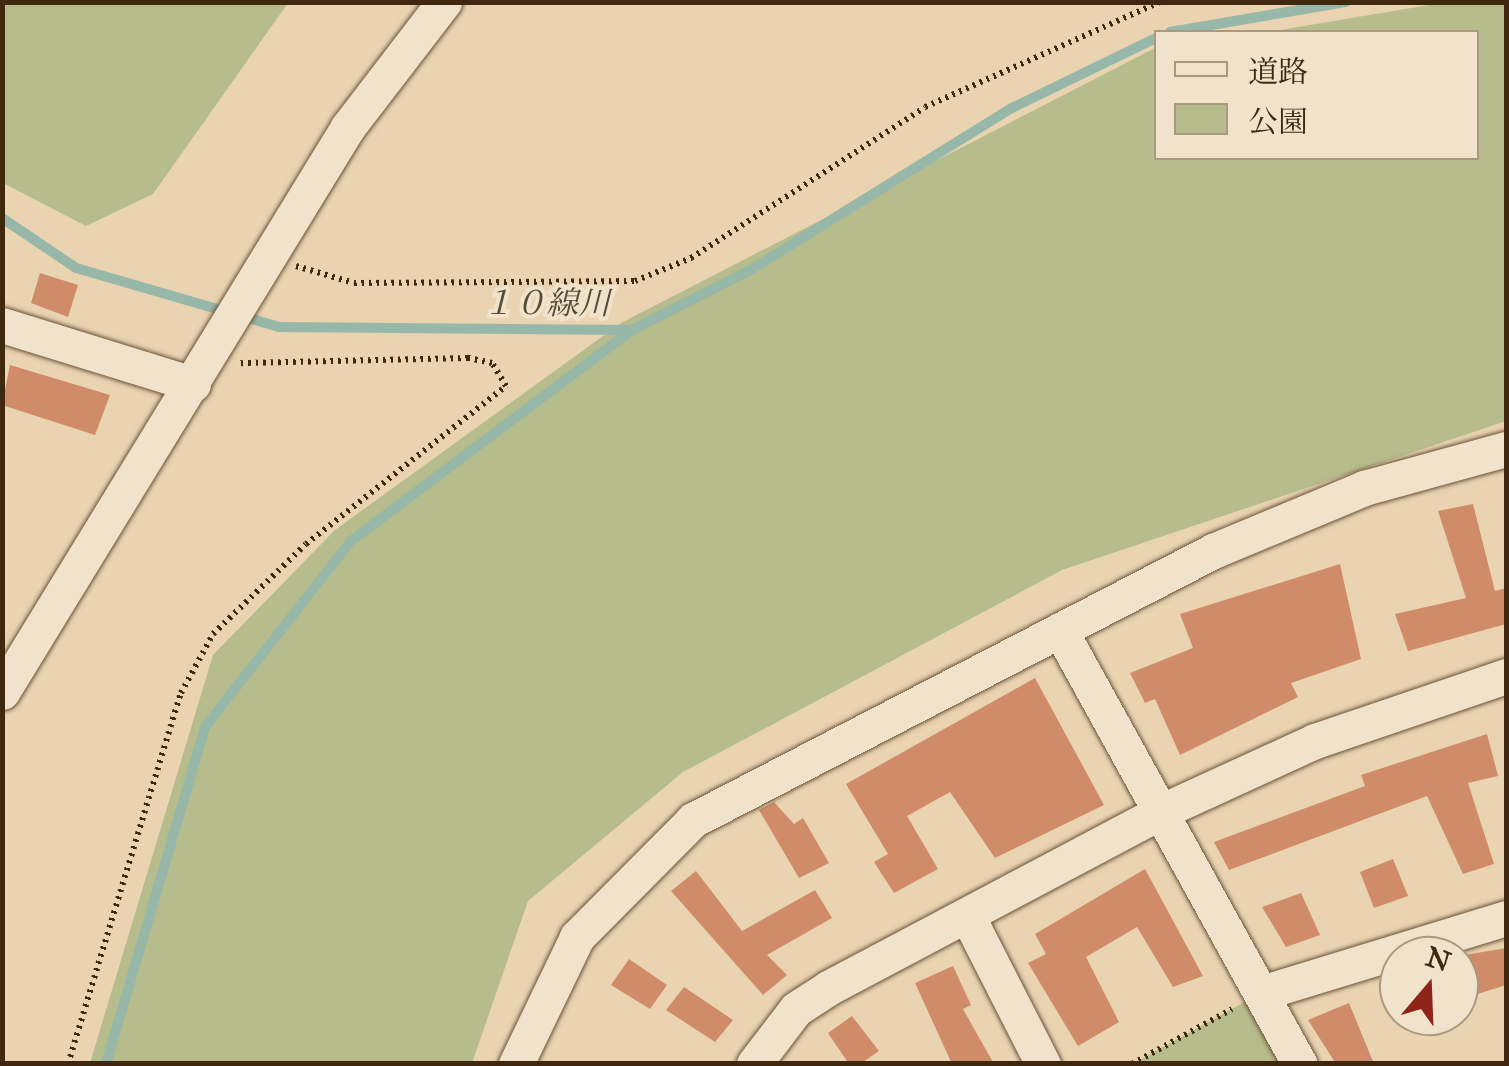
<!DOCTYPE html>
<html>
<head>
<meta charset="utf-8">
<style>
	body { margin:0 }
	#map { position:relative; width:1509px; height:1066px; overflow:hidden; background:#e9d3b1; font-family:"IM FELL Great Primer","Noto Serif JP",serif }
	div>[style] { position:absolute }
	.green>* { inset:0; background:#b6bc8c }
	.stream>* { height:10px; margin:-5px; padding:0 5px; transform-origin:5px; border-radius:5px; background:#97b8a9 }
	.building>* { inset:0; background:#d08c68 }
	.path>* { height:6px; margin-top:-3px; transform-origin:0; background:repeating-linear-gradient(90deg,#40280e 0 2.5px,transparent 0 7.5px) }
	.roads { filter:drop-shadow(0 0 2px #6a5337) drop-shadow(0 0 2px #6a5337) }
	.minor>* { height:35px; margin:-17.5px; padding:0 17.5px; transform-origin:17.5px; border-radius:17.5px; background:#f1e2cc }
	span { translate:-50% -50%; white-space:nowrap; text-align:center; line-height:1.15; -webkit-text-stroke:8px #f1e2cc; paint-order:stroke }
	.water-label { font-size:32px; color:#564c35; font-style:italic }
	.frame { position:absolute; inset:0; border:5px solid #40280e; pointer-events:none }
	.legend { position:absolute; left:1154px; top:30px; width:325px; height:130px; box-sizing:border-box; background:#f1e2cc; border:2px solid #aa9880; margin:0; padding:12px 18px; list-style:none; font-size:30px; color:#40280e }
	.legend li { display:flex; align-items:center; gap:20px; height:50px }
	.legend b { width:50px; border:2px solid #aa9880 }
	.north { position:absolute; left:1379px; top:936px; width:100px; height:100px; box-sizing:border-box; background:#f1e2cc; border:2px solid #aa9880; border-radius:50%; rotate:19deg; font-size:28px; font-weight:700; line-height:40px; text-align:center; color:#40280e }
	.north::after { content:''; display:block; margin:auto; width:35px; height:45px; background:#8f2418; clip-path:polygon(50% 0,100% 100%,50% 72%,0 100%) }
</style>
</head>
<body>
<div id="map">
	<div class="green">
		<i style="clip-path:polygon(1447px 2px,1506px 3px,1506px 421px,1062px 570px,683px 772px,528px 901px,472px 1063px,90px 1063px,213px 655px,335px 530px,621px 323px,1155px 48px,1156px 158px,1476px 158px,1476px 32px,1269px 32px)"></i>
		<i style="clip-path:polygon(2px 3px,3px 2px,288px 3px,153px 194px,86px 226px,3px 183px)"></i>
		<i style="clip-path:polygon(1261px 993px,1300px 1064px,1132px 1064px)"></i>
	</div>
	<div class="stream">
		<i style="left:1170px;top:32px;width:178px;rotate:-9.7deg"></i>
		<i style="left:2px;top:218px;width:89px;rotate:34deg"></i>
		<i style="left:76px;top:268px;width:211px;rotate:16.2deg"></i>
		<i style="left:279px;top:327px;width:353px;rotate:0.5deg"></i>
		<i style="left:632px;top:330px;width:135px;rotate:-26.9deg"></i>
		<i style="left:752px;top:269px;width:306px;rotate:-31.8deg"></i>
		<i style="left:1012px;top:108px;width:160px;rotate:-25.9deg"></i>
		<i style="left:106px;top:1064px;width:351px;rotate:-73.6deg"></i>
		<i style="left:205px;top:727px;width:236px;rotate:-51.9deg"></i>
		<i style="left:351px;top:541px;width:351px;rotate:-36.9deg"></i>
	</div>
	<div class="building">
		<i style="clip-path:polygon(40px 273px,78px 285px,68px 317px,31px 303px)"></i>
		<i style="clip-path:polygon(10px 365px,110px 395px,95px 435px,2px 405px)"></i>
		<i style="clip-path:polygon(1473px 504px,1495px 591px,1506px 588px,1506px 624px,1408px 651px,1395px 614px,1466px 598px,1438px 511px)"></i>
		<i style="clip-path:polygon(1340px 564px,1361px 659px,1291px 683px,1298px 697px,1180px 755px,1155px 699px,1145px 703px,1130px 673px,1193px 648px,1180px 614px)"></i>
		<i style="clip-path:polygon(1035px 678px,1104px 805px,995px 858px,950px 792px,907px 816px,938px 869px,894px 893px,874px 862px,888px 854px,846px 784px)"></i>
		<i style="clip-path:polygon(1487px 734px,1498px 776px,1468px 783px,1494px 864px,1463px 874px,1427px 796px,1229px 870px,1214px 842px,1365px 786px,1361px 775px)"></i>
		<i style="clip-path:polygon(774px 802px,794px 824px,803px 818px,829px 863px,799px 878px,759px 810px)"></i>
		<i style="clip-path:polygon(1393px 859px,1408px 896px,1374px 908px,1360px 872px)"></i>
		<i style="clip-path:polygon(1145px 869px,1203px 976px,1173px 987px,1137px 927px,1086px 957px,1119px 1022px,1078px 1046px,1028px 963px,1046px 954px,1035px 934px)"></i>
		<i style="clip-path:polygon(696px 871px,742px 931px,815px 890px,832px 918px,767px 955px,787px 975px,763px 995px,671px 891px)"></i>
		<i style="clip-path:polygon(1301px 893px,1320px 935px,1286px 947px,1262px 907px)"></i>
		<i style="clip-path:polygon(1506px 948px,1506px 985px,1459px 1000px,1459px 956px)"></i>
		<i style="clip-path:polygon(629px 959px,667px 985px,650px 1009px,611px 985px)"></i>
		<i style="clip-path:polygon(953px 966px,971px 1005px,963px 1009px,994px 1064px,952px 1064px,915px 983px)"></i>
		<i style="clip-path:polygon(684px 987px,733px 1020px,715px 1042px,666px 1010px)"></i>
		<i style="clip-path:polygon(1349px 1003px,1374px 1064px,1336px 1064px,1308px 1020px)"></i>
		<i style="clip-path:polygon(852px 1016px,879px 1051px,860px 1064px,849px 1064px,828px 1033px)"></i>
	</div>
	<div class="path">
		<i style="left:296px;top:266px;width:60px;rotate:16.3deg"></i>
		<i style="left:354px;top:283px;width:281px;rotate:-0.4deg"></i>
		<i style="left:635px;top:281px;width:61px;rotate:-22.3deg"></i>
		<i style="left:691px;top:258px;width:278px;rotate:-32.8deg"></i>
		<i style="left:925px;top:107px;width:257px;rotate:-24.1deg"></i>
		<i style="left:68px;top:1064px;width:388px;rotate:-73.1deg"></i>
		<i style="left:181px;top:693px;width:67px;rotate:-61.5deg"></i>
		<i style="left:213px;top:634px;width:129px;rotate:-44.1deg"></i>
		<i style="left:306px;top:544px;width:255px;rotate:-38.3deg"></i>
		<i style="left:506px;top:386px;width:27px;rotate:-121deg"></i>
		<i style="left:492px;top:363px;width:25px;rotate:-168deg"></i>
		<i style="left:468px;top:358px;width:228px;rotate:178.7deg"></i>
		<i style="left:1132px;top:1064px;width:114px;rotate:-28.8deg"></i>
	</div>
	<div class="roads">
		<div class="minor">
			<i style="left:2px;top:325px;width:200px;rotate:17.2deg"></i>
			<i style="left:1060px;top:630px;width:496px;rotate:61.1deg"></i>
			<i style="left:2px;top:692px;width:663px;rotate:-58.52deg"></i>
			<i style="left:348px;top:127px;width:158px;rotate:-52.5deg"></i>
			<i style="left:968px;top:917px;width:165px;rotate:63deg"></i>
			<i style="left:1261px;top:993px;width:256px;rotate:-17deg"></i>
			<i style="left:516px;top:1064px;width:141px;rotate:-64.3deg"></i>
			<i style="left:577px;top:937px;width:165px;rotate:-45.2deg"></i>
			<i style="left:693px;top:820px;width:585px;rotate:-27.35deg"></i>
			<i style="left:1213px;top:551px;width:164px;rotate:-22.6deg"></i>
			<i style="left:1364px;top:488px;width:147px;rotate:-15.4deg"></i>
			<i style="left:754px;top:1064px;width:69px;rotate:-52.6deg"></i>
			<i style="left:796px;top:1009px;width:38px;rotate:-33deg"></i>
			<i style="left:828px;top:988px;width:376px;rotate:-27.9deg"></i>
			<i style="left:1160px;top:812px;width:170px;rotate:-24.6deg"></i>
			<i style="left:1315px;top:741px;width:202px;rotate:-18.8deg"></i>
		</div>
	</div>
	<div class="water-label">
		<span style="left:546px;top:304px">１０線川</span>
	</div>
	<div class="frame"></div>
	<ul class="legend">
	<li><b style="height:12px;background:#f1e2cc"></b>道路</li>
	<li><b style="height:28px;background:#b6bc8c"></b>公園</li>
	</ul>
	<div class="north">N</div>
</div>
</body>
</html>
